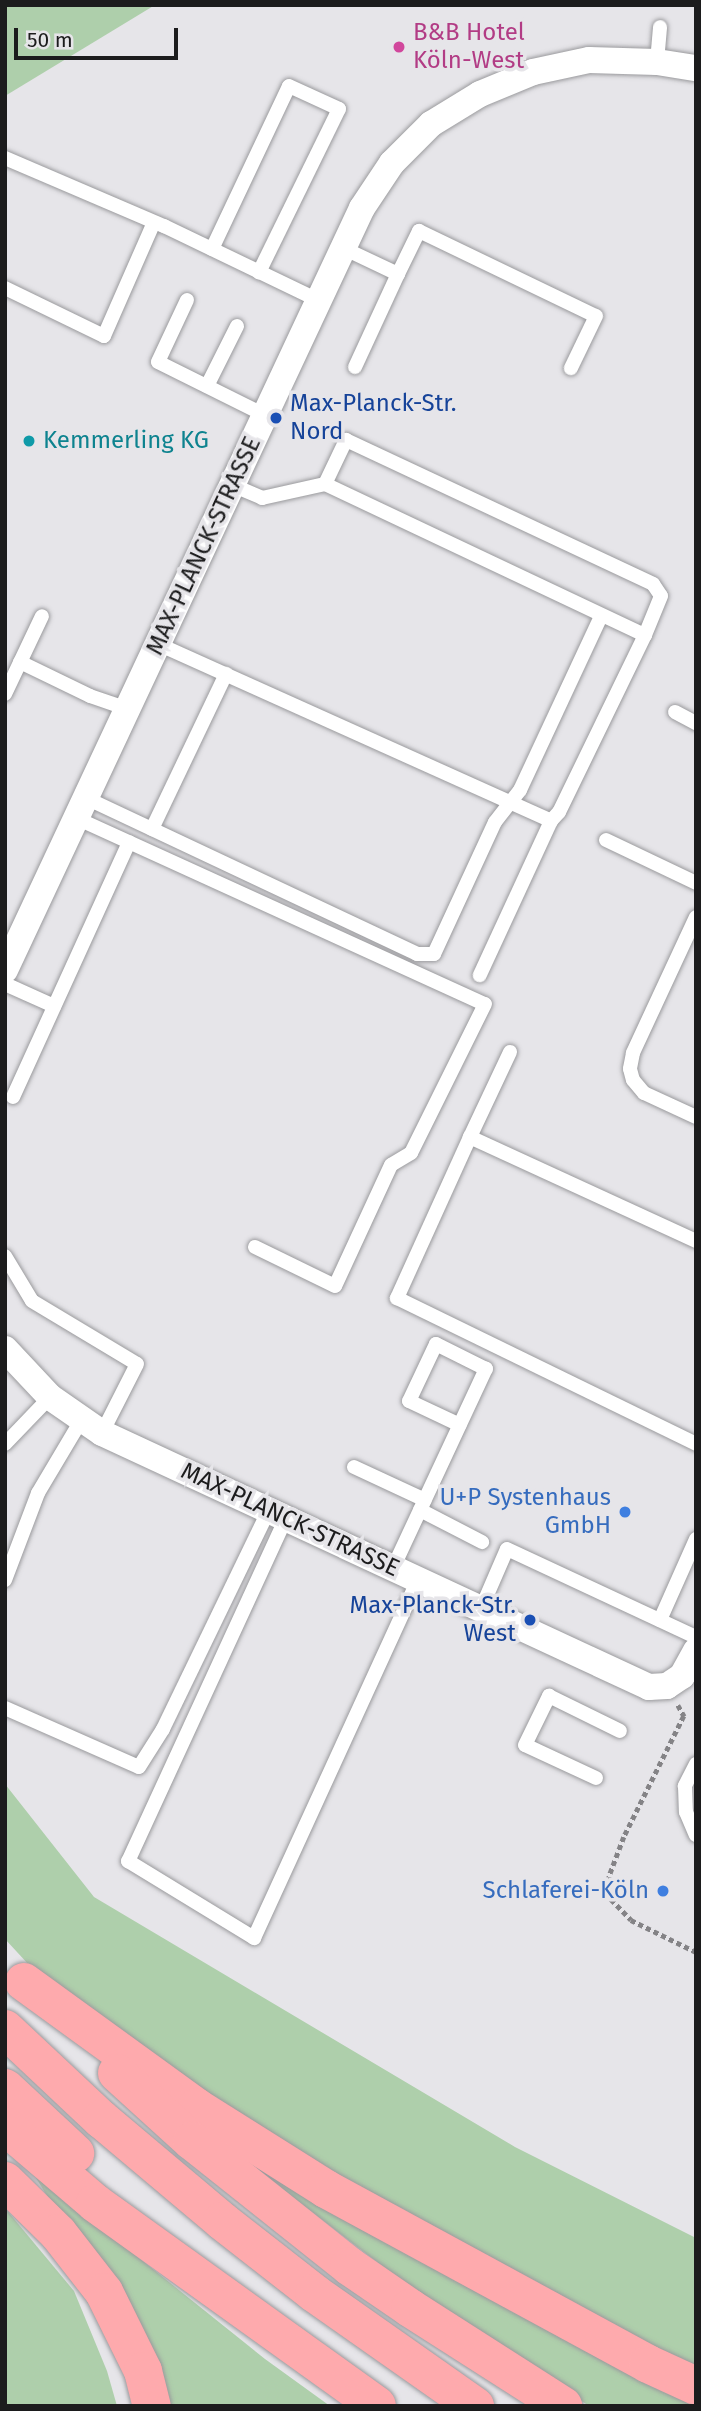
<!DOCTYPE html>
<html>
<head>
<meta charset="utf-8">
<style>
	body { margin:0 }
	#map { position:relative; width:701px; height:2411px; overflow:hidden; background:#e6e5e9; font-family:"Fira Sans",sans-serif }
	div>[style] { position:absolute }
	.green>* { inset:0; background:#aecfab }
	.path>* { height:4.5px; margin-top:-2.25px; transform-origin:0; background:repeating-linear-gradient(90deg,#848386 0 5px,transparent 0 8.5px) }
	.roads { filter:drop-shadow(0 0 2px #9a9a9d) drop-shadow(0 0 2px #9a9a9d) }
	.lane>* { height:14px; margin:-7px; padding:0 7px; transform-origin:7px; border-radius:7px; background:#fff }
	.street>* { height:26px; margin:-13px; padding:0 13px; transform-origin:13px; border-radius:13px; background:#fff }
	.highway>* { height:38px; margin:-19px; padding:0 19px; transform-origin:19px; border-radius:19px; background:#feaaad }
	.dots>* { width:19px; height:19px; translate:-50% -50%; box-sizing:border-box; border:4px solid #e6e5e9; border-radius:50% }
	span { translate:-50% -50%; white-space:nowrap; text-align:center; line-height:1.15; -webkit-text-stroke:7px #e6e5e9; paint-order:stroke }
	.hotel-label { font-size:24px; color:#b23c85 }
	.left { translate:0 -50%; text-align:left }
	.transit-label { font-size:24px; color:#164399 }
	.right { translate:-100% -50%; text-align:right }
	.culture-label { font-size:24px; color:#0d838f }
	.street-label { font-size:24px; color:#1c1c1d }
	.shop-label { font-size:24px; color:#366cbe }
	.frame { position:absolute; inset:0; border:7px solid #1c1c1d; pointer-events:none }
	.scale { position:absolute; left:14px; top:28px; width:164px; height:32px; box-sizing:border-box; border:4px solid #1c1c1d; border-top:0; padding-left:9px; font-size:21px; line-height:24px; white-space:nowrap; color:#1c1c1d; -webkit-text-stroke:5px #e6e5e9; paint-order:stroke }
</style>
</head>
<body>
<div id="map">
	<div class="green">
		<i style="clip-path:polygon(5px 5px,155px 5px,5px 96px)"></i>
		<i style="clip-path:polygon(5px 1784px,94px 1897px,515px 2147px,696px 2238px,696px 2369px,425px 2228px,239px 2115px,29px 1965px,5px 1939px)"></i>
		<i style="clip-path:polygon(235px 2153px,696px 2401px,696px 2406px,589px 2406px,394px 2275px)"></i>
		<i style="clip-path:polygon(33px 2173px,265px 2359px,330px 2406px,171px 2406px,167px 2391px)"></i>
		<i style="clip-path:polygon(5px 2208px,74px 2291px,107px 2371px,117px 2406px,5px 2406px)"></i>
	</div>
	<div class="path">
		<i style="left:678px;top:1705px;width:13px;rotate:61deg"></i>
		<i style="left:684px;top:1716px;width:135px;rotate:116.4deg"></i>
		<i style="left:624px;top:1837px;width:43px;rotate:110.6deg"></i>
		<i style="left:609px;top:1877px;width:22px;rotate:85deg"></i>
		<i style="left:611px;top:1899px;width:29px;rotate:46deg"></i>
		<i style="left:631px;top:1920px;width:72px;rotate:26.2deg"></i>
	</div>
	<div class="roads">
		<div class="lane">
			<i style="left:657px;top:62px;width:35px;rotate:-85deg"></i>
			<i style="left:5px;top:158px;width:173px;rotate:23.2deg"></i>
			<i style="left:164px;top:226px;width:171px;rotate:25.7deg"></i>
			<i style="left:343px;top:248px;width:61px;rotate:25.3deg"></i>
			<i style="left:398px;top:274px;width:48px;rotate:-64deg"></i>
			<i style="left:419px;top:231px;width:196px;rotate:25.7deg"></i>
			<i style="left:596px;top:316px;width:58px;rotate:115.7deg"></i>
			<i style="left:212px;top:249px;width:180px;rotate:-64.7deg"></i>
			<i style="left:289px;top:86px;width:55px;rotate:24.7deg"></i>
			<i style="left:339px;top:109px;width:182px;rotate:116.1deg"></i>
			<i style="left:5px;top:288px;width:110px;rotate:25.9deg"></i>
			<i style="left:104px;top:336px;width:124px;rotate:-66.3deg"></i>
			<i style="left:187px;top:300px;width:68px;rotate:115.1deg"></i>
			<i style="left:158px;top:362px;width:119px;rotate:26.4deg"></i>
			<i style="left:355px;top:367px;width:102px;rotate:-65.2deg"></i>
			<i style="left:207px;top:386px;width:67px;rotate:-63.4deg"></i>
			<i style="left:325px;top:484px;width:49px;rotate:-64.5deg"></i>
			<i style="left:346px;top:440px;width:339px;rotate:25.1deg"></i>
			<i style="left:653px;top:584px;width:14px;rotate:56deg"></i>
			<i style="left:661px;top:596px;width:42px;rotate:112.3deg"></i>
			<i style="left:232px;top:485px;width:33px;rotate:23deg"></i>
			<i style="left:262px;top:498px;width:65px;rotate:-12.5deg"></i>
			<i style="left:325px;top:484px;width:354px;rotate:25.3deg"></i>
			<i style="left:645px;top:635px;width:197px;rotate:115.9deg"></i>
			<i style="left:559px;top:812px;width:12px;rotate:132deg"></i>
			<i style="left:551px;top:821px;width:170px;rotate:114.8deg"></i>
			<i style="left:158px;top:644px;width:431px;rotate:24.2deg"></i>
			<i style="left:20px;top:662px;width:78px;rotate:25.9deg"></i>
			<i style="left:90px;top:696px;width:39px;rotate:19deg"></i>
			<i style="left:5px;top:694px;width:86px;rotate:-64.6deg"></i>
			<i style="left:675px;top:712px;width:24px;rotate:28deg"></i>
			<i style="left:86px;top:798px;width:366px;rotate:25.2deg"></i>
			<i style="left:417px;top:954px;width:17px"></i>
			<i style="left:434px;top:954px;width:145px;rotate:-65.2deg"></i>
			<i style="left:495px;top:822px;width:41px;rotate:-52deg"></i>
			<i style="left:520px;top:790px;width:192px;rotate:-65deg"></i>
			<i style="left:76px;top:818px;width:449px;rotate:24.5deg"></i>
			<i style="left:485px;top:1004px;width:166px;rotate:116.4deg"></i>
			<i style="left:411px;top:1153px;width:23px;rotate:149deg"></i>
			<i style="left:391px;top:1165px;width:133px;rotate:114.8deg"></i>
			<i style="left:335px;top:1286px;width:89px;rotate:-154deg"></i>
			<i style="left:152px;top:829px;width:172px;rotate:-64.5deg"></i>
			<i style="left:606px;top:840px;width:100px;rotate:25.5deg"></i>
			<i style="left:696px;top:917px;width:150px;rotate:114.9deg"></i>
			<i style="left:633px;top:1053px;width:16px;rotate:101deg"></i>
			<i style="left:630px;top:1069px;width:11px;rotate:75deg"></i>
			<i style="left:633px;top:1080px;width:17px;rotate:50deg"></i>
			<i style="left:644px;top:1093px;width:57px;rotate:24.8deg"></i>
			<i style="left:5px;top:984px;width:54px;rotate:24.2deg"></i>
			<i style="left:13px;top:1097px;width:280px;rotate:-65.5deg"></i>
			<i style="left:470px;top:1137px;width:94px;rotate:-64.8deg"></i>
			<i style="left:696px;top:1241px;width:249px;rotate:-155.3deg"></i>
			<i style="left:470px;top:1137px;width:177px;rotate:114.4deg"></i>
			<i style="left:397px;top:1298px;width:333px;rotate:26deg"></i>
			<i style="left:5px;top:1256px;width:52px;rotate:59deg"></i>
			<i style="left:32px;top:1301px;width:122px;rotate:31deg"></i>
			<i style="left:137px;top:1364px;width:77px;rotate:116.9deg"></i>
			<i style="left:5px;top:1444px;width:65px;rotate:-46.2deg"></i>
			<i style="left:354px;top:1467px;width:78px;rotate:24.9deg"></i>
			<i style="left:420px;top:1510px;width:70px;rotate:27.3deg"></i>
			<i style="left:286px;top:1518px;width:378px;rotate:114.7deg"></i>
			<i style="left:128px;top:1861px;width:148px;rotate:31.4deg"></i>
			<i style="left:254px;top:1938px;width:394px;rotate:-65.4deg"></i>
			<i style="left:393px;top:1568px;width:220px;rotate:-65deg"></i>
			<i style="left:486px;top:1369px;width:56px;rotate:-153.4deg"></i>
			<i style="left:436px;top:1344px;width:63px;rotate:115.3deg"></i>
			<i style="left:409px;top:1401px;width:56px;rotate:25.2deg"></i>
			<i style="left:5px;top:1580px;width:93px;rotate:-69.2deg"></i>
			<i style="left:38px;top:1493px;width:86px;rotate:-59.3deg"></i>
			<i style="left:481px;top:1609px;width:65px;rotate:-66.6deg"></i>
			<i style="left:507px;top:1549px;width:208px;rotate:25deg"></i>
			<i style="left:660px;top:1620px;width:89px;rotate:-66deg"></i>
			<i style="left:5px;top:1708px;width:146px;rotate:23.8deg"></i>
			<i style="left:139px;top:1767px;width:45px;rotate:-57.7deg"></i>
			<i style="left:163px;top:1729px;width:243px;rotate:-64.2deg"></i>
			<i style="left:696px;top:1764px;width:25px;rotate:117deg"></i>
			<i style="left:685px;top:1786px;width:26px;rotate:88deg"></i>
			<i style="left:686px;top:1812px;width:25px;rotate:67deg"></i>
			<i style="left:596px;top:1778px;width:78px;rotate:-155.1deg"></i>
			<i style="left:525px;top:1745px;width:55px;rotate:-63.9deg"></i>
			<i style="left:549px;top:1696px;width:79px;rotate:26.2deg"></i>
		</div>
		<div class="street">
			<i style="left:5px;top:970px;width:841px;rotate:-64.9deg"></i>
			<i style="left:362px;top:208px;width:54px;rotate:-56.3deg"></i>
			<i style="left:392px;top:163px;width:55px;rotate:-45deg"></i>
			<i style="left:431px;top:124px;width:57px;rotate:-31.5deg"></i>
			<i style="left:480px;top:94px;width:57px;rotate:-22.5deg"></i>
			<i style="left:533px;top:72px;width:57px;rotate:-12.1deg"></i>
			<i style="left:589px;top:60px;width:68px;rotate:1.7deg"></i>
			<i style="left:657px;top:62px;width:39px;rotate:9deg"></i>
			<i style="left:5px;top:1349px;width:66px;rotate:46.8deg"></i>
			<i style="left:50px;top:1397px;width:63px;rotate:34.7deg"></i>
			<i style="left:102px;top:1433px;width:603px;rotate:24.91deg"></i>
			<i style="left:649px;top:1687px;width:18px;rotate:-3deg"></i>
			<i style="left:667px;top:1686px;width:18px;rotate:-34deg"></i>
			<i style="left:682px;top:1676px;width:29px;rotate:-61deg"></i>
		</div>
		<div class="highway">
			<i style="left:24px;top:1982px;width:213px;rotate:36deg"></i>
			<i style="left:196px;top:2107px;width:154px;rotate:32.2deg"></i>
			<i style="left:326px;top:2189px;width:366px;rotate:28.5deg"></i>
			<i style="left:648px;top:2364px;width:53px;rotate:24.6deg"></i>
			<i style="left:5px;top:2029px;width:132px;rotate:43.2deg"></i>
			<i style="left:101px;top:2119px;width:158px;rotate:40.1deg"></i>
			<i style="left:222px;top:2221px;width:117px;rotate:38deg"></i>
			<i style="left:314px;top:2293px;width:197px;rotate:35.1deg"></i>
			<i style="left:117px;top:2073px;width:101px;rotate:42.2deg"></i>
			<i style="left:192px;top:2141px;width:201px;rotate:38.5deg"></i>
			<i style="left:349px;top:2266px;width:74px;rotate:34.5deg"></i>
			<i style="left:410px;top:2308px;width:182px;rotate:32.6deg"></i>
			<i style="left:5px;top:2088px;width:96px;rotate:42.9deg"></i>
			<i style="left:5px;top:2126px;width:118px;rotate:40.5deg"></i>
			<i style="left:95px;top:2203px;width:347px;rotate:35.7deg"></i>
			<i style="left:5px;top:2181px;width:74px;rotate:44.5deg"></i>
			<i style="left:58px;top:2233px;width:75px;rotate:52.1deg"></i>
			<i style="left:104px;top:2292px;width:88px;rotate:63.7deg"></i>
			<i style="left:143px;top:2371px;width:36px;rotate:76deg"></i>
		</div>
	</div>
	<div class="dots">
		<i style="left:399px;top:47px;background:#d1479c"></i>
		<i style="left:276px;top:418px;background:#1a4fb4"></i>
		<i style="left:29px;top:441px;background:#0f9aa8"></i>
		<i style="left:625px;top:1512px;background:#3f7fe0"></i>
		<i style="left:530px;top:1620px;background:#1a4fb4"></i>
		<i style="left:663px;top:1891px;background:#3f7fe0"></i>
	</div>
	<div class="hotel-label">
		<span class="left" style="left:413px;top:47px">B&amp;B Hotel<br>Köln-West</span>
	</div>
	<div class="transit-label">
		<span class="left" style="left:290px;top:418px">Max-Planck-Str.<br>Nord</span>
		<span class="right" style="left:516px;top:1620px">Max-Planck-Str.<br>West</span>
	</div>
	<div class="culture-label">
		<span class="left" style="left:43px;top:441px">Kemmerling KG</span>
	</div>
	<div class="street-label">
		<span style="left:204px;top:546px;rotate:-65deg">MAX-PLANCK-STRASSE</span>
		<span style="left:290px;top:1520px;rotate:25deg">MAX-PLANCK-STRASSE</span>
	</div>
	<div class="shop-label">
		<span class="right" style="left:611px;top:1512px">U+P Systenhaus<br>GmbH</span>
		<span class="right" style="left:649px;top:1891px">Schlaferei-Köln</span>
	</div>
	<div class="frame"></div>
	<div class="scale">50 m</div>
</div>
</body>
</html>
